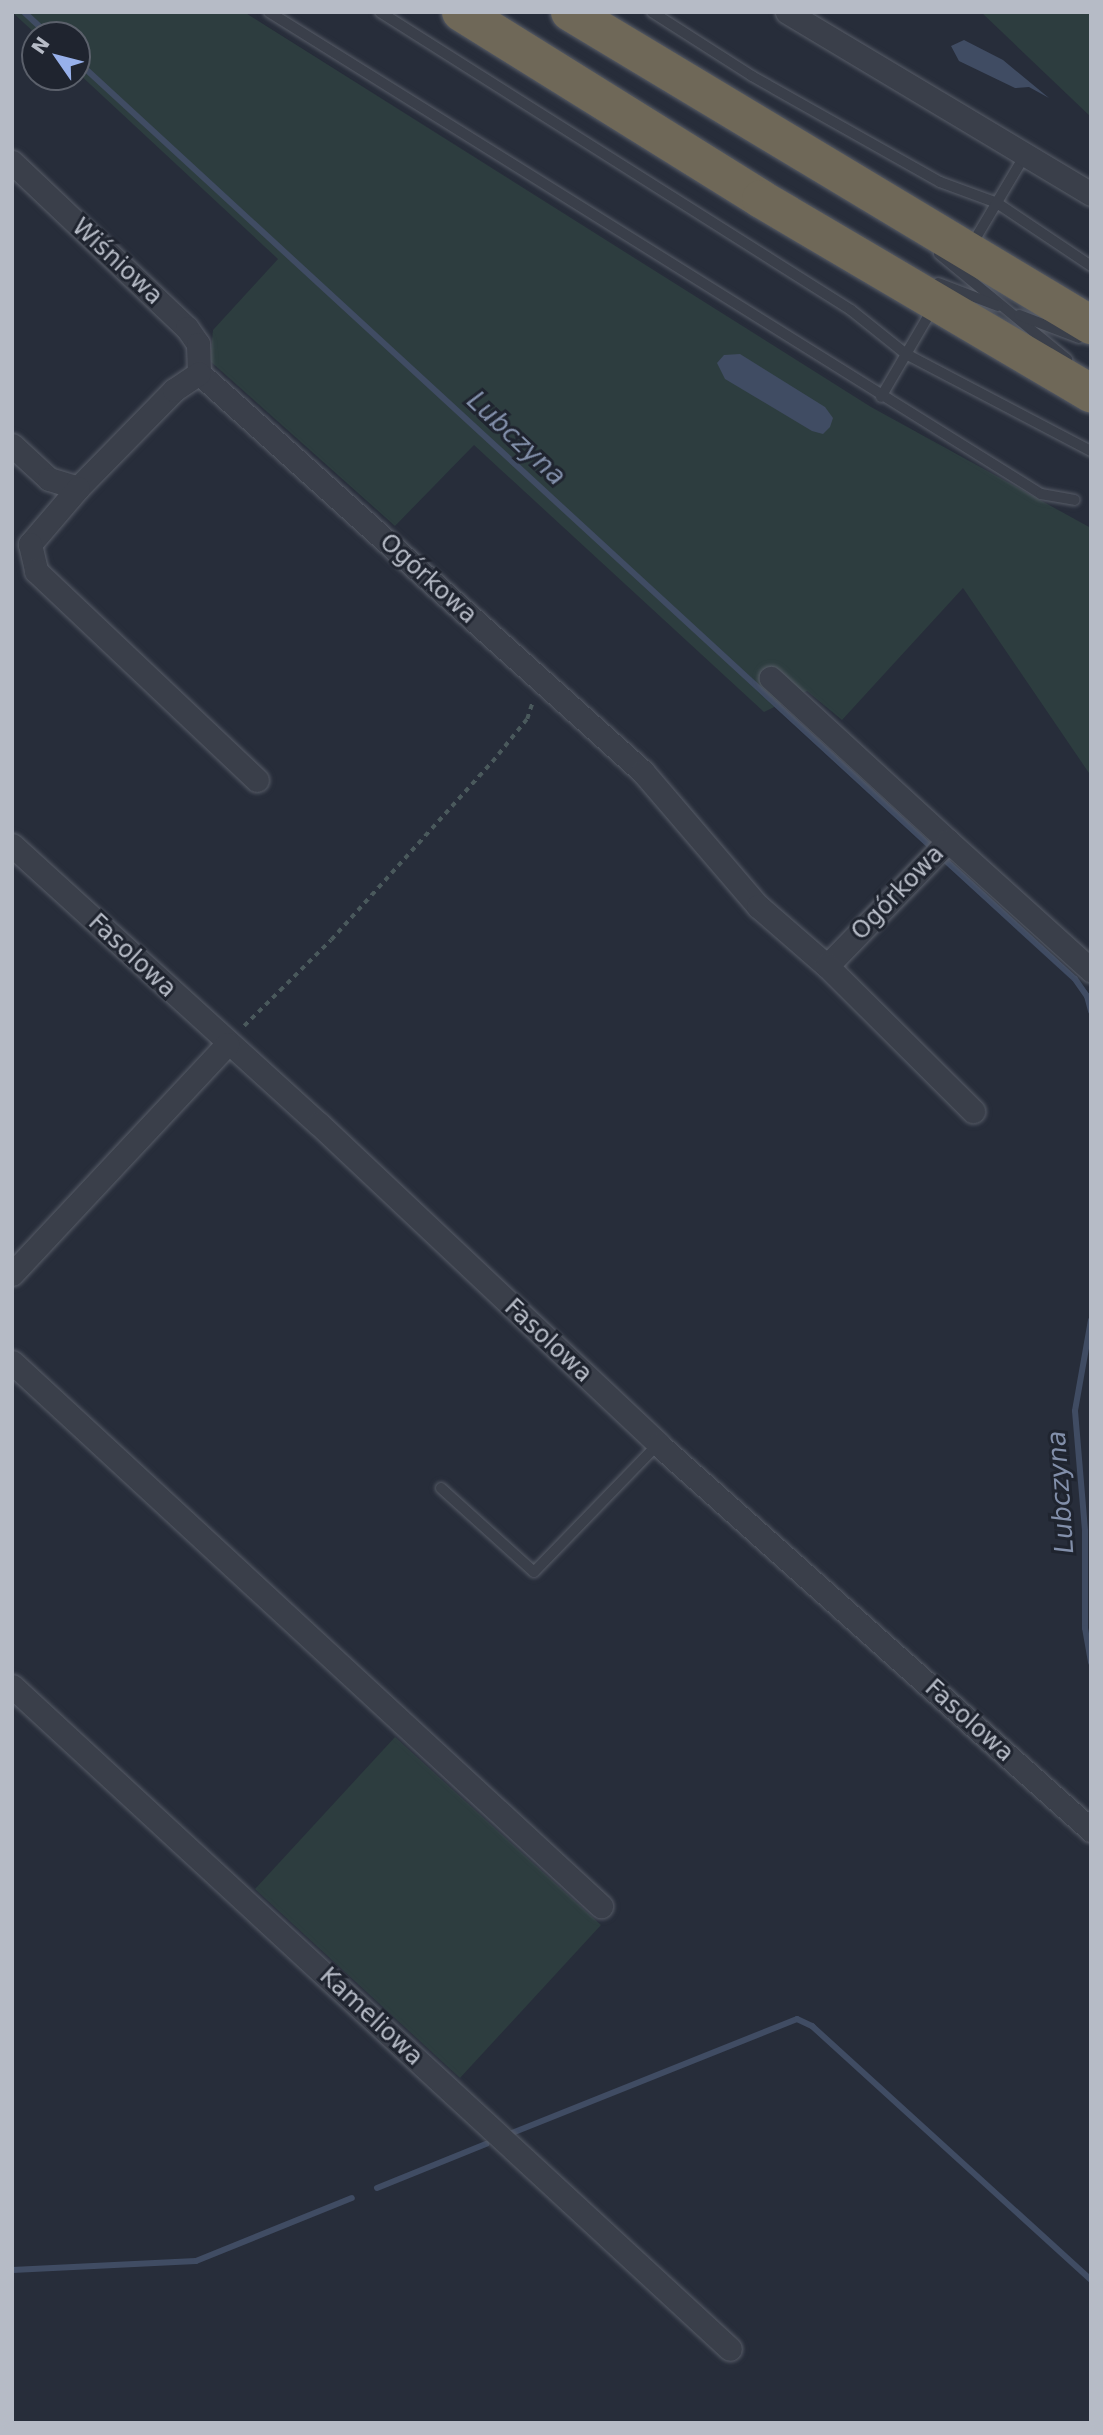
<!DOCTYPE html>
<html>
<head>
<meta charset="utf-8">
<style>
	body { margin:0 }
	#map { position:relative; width:1103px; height:2435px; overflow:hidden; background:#272d3a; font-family:"DejaVu Sans",sans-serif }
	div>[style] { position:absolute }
	.green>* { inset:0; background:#2d3d3f }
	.water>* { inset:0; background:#404c63 }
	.stream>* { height:6px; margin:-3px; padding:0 3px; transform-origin:3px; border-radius:3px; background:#404c63 }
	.path>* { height:3.5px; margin-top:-1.75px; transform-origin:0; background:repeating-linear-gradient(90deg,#4a595c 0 5px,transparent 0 10px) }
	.roads { filter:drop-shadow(0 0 2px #585d68) drop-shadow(0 0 2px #585d68) }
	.lane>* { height:10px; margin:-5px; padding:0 5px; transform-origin:5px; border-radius:5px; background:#3a3f4a }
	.street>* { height:23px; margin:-11.5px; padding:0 11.5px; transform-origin:11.5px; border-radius:11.5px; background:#3a3f4a }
	.highway>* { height:38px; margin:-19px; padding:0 19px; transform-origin:19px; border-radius:19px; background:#6f6858 }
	span { translate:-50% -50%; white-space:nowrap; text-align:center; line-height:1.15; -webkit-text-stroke:6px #1f242f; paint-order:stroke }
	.street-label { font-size:24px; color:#b6bbc6 }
	.water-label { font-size:26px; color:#828faa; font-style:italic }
	.frame { position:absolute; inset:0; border:14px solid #b6bbc6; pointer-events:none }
	.north { position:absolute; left:21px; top:21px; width:70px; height:70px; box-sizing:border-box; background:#1f242f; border:2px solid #5b606b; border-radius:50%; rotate:305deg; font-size:19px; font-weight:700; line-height:28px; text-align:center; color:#b6bbc6 }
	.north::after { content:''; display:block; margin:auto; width:24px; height:32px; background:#97b0ea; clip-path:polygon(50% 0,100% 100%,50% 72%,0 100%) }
</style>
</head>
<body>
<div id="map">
	<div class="green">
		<i style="clip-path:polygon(12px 12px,244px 12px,871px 407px,1091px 528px,1091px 776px,963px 588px,842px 720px,807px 691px,764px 712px,474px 445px,395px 526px,210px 361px,213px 330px,278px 259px,77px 72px,77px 35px,37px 35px)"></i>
		<i style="clip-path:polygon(981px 12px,1091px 12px,1091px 117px)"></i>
		<i style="clip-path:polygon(395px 1737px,601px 1925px,460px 2078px,255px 1889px)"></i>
	</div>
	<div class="water">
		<i style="clip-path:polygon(964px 40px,1003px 60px,1049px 98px,1029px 87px,1015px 88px,959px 61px,951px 46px)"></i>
		<i style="clip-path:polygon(740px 354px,825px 407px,833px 418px,830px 427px,823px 434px,812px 431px,725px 379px,717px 363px,724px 355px)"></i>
	</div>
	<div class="stream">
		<i style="left:24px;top:12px;width:34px;rotate:43deg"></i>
		<i style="left:77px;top:61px;width:1158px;rotate:42.62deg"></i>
		<i style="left:945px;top:860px;width:176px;rotate:42.5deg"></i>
		<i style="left:1075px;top:979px;width:21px;rotate:55deg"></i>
		<i style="left:1087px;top:996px;width:16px;rotate:75deg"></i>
		<i style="left:1091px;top:1320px;width:92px;rotate:100deg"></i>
		<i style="left:1075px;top:1411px;width:120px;rotate:85.2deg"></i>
		<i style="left:1085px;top:1531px;width:97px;rotate:90deg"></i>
		<i style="left:1085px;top:1628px;width:35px;rotate:80deg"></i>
		<i style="left:512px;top:2133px;width:307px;rotate:-21.8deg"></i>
		<i style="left:797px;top:2019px;width:17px;rotate:25deg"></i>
		<i style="left:812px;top:2026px;width:377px;rotate:42.3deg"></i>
		<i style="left:377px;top:2188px;width:118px;rotate:-22deg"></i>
		<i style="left:12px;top:2270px;width:184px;rotate:-2.8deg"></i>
		<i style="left:196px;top:2261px;width:168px;rotate:-22deg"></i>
	</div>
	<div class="path">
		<i style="left:244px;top:1026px;width:122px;rotate:-44.7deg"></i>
		<i style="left:331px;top:940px;width:240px;rotate:-47.9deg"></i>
		<i style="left:492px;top:762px;width:55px;rotate:-50.9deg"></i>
		<i style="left:527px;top:719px;width:19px;rotate:-72deg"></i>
	</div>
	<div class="roads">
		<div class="lane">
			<i style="left:269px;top:12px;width:910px;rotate:31.98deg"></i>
			<i style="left:1041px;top:494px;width:34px;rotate:10deg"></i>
			<i style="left:380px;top:12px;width:557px;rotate:32.32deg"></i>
			<i style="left:851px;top:310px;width:70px;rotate:38.7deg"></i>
			<i style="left:906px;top:354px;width:209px;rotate:27.7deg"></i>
			<i style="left:652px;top:12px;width:119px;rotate:32.6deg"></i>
			<i style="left:752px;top:76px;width:216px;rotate:29.4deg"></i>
			<i style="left:940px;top:182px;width:61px;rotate:20.2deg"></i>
			<i style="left:997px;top:203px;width:113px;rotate:33.8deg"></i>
			<i style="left:971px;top:246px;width:106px;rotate:-59.3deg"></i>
			<i style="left:939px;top:254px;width:166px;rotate:39.4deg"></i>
			<i style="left:938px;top:283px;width:64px;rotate:21deg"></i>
			<i style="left:1019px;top:315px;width:64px;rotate:21deg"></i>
			<i style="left:881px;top:397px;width:103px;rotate:-59.7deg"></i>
			<i style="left:441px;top:1488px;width:125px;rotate:42.1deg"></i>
			<i style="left:534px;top:1572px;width:178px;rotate:-45.9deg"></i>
		</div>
		<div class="street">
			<i style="left:787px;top:12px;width:354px;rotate:30.9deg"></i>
			<i style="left:12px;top:162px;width:241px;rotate:43.5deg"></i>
			<i style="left:187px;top:328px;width:19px;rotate:55deg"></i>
			<i style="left:198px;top:344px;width:29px;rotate:88deg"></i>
			<i style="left:199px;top:373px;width:597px;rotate:41.94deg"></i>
			<i style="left:643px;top:772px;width:177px;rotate:49.4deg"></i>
			<i style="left:758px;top:906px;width:91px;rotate:41deg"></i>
			<i style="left:827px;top:966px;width:174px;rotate:-45.9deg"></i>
			<i style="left:948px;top:841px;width:241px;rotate:-137.4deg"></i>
			<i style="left:12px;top:445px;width:50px;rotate:42.6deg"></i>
			<i style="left:49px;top:479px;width:30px;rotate:17deg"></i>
			<i style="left:78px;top:488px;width:137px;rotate:-45.6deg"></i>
			<i style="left:174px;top:390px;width:30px;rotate:-34deg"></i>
			<i style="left:78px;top:488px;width:74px;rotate:130.6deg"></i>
			<i style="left:30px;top:544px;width:28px;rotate:77deg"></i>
			<i style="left:36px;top:571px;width:304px;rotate:43.4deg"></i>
			<i style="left:948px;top:841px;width:193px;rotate:42.1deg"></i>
			<i style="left:12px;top:845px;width:415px;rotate:42.3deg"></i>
			<i style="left:319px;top:1124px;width:466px;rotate:43.3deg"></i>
			<i style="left:658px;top:1444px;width:580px;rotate:41.72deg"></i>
			<i style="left:827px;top:966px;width:206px;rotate:44.8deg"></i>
			<i style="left:12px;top:1274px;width:315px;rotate:-46.9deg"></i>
			<i style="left:12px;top:1362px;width:802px;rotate:42.73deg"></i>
			<i style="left:12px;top:1686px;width:977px;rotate:42.72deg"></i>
		</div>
		<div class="highway">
			<i style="left:461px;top:12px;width:354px;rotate:31.9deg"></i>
			<i style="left:761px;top:199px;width:383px;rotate:30.5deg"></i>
			<i style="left:570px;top:12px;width:608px;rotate:31deg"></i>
		</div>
	</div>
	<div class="street-label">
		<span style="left:117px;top:262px;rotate:43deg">Wiśniowa</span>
		<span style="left:428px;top:579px;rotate:42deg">Ogórkowa</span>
		<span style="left:898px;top:893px;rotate:-46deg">Ogórkowa</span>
		<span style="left:132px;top:956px;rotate:43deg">Fasolowa</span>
		<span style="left:548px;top:1341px;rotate:43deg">Fasolowa</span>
		<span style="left:969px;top:1721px;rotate:42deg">Fasolowa</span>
		<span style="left:371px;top:2017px;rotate:43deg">Kameliowa</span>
	</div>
	<div class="water-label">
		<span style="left:516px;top:439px;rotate:43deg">Lubczyna</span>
		<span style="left:1061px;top:1492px;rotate:-94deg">Lubczyna</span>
	</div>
	<div class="frame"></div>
	<div class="north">N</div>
</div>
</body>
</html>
